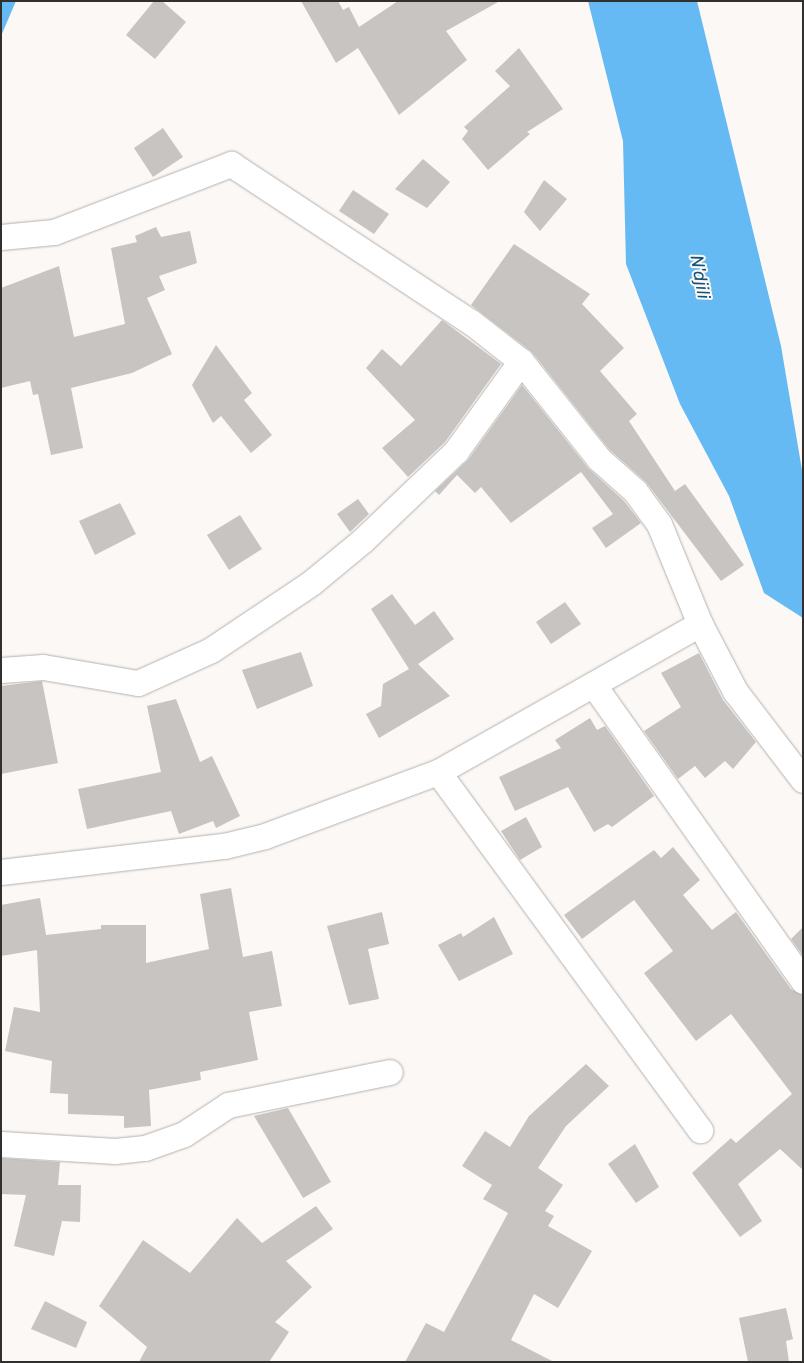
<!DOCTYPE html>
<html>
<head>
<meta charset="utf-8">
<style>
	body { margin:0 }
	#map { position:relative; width:804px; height:1363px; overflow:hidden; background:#fbf8f5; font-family:Rubik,sans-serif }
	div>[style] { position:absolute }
	.water>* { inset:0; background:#66baf3 }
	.building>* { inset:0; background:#c8c4c1 }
	.roads { filter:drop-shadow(0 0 1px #b4b1ae) drop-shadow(0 0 1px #b4b1ae) }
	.street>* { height:25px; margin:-12.5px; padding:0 12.5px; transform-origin:12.5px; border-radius:12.5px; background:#fff }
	span { translate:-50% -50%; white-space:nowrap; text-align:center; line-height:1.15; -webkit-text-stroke:4px #fbf8f5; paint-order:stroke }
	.water-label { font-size:18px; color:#125278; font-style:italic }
	.frame { position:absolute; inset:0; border:2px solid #31302f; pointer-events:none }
</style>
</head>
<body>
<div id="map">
	<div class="water">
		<i style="clip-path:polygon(1px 1px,16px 1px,1px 36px)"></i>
		<i style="clip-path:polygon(588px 1px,697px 1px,781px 346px,803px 476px,803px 618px,764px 593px,729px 496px,680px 404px,626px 264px,623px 141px)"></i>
	</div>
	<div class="building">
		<i style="clip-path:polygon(154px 1px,162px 1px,186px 22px,155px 59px,126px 35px)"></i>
		<i style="clip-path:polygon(301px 1px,338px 1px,343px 10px,349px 7px,359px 27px,398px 1px,500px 1px,446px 31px,467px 60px,399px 115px,358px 48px,336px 63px)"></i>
		<i style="clip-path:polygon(519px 48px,563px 109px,527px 132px,530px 134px,488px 170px,462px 139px,468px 131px,464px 127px,510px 86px,495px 71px)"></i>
		<i style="clip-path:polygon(163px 128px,183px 157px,153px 177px,134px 148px)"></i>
		<i style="clip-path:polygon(423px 159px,450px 182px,427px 208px,395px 189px)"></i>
		<i style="clip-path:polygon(544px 180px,567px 199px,540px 231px,524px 212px)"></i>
		<i style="clip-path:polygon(353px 190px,389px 214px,374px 234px,339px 211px)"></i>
		<i style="clip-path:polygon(156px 227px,161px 237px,190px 231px,197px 263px,159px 276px,165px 290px,147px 298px,172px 354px,132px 373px,71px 388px,83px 448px,51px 455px,38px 394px,33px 395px,30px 381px,1px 388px,1px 288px,59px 266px,74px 337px,125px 324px,111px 248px,137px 242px,135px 236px)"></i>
		<i style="clip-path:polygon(514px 244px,590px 294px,582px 304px,624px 348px,600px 371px,637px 414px,629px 421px,675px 491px,685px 484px,744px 565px,721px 581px,646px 482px,609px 449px,532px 352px,471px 305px)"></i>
		<i style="clip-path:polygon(442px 320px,501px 364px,445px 442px,408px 477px,382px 448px,415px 420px,366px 368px,382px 349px,401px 366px)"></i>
		<i style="clip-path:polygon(216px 345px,252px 393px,244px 400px,272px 435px,251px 453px,221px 416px,213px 423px,192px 385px)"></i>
		<i style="clip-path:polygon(522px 385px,588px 468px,624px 501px,641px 523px,606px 548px,592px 528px,613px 514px,581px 472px,511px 523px,481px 487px,475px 493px,457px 475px,439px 495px,435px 491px,468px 460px)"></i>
		<i style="clip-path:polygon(358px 499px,369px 514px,350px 532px,337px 514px)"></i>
		<i style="clip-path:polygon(120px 503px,136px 534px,95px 555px,79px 521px)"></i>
		<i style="clip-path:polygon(240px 515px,262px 549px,229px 570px,207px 535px)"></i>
		<i style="clip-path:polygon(392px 594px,415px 625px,434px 611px,454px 639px,418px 664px,450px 696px,379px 738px,366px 714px,381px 706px,383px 684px,409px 669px,371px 609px)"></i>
		<i style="clip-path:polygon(565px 602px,581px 624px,551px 644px,536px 622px)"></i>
		<i style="clip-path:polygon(301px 652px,313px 686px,257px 709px,242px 670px)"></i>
		<i style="clip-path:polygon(699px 653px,723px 700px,756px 742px,733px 769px,725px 761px,705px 778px,695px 766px,678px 779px,644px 731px,681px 707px,661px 673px)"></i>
		<i style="clip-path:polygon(42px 681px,58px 763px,1px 774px,1px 686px)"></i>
		<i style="clip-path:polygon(176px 699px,200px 762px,212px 756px,240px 816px,216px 828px,213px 821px,179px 834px,171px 811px,87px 829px,78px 789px,161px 772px,147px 706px)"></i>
		<i style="clip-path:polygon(590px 718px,597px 730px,605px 726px,654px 796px,612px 827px,608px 824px,594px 832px,568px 787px,515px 811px,499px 777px,561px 748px,555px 740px)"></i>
		<i style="clip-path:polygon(526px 817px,542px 847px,520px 860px,501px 831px)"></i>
		<i style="clip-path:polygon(673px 847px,700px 880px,683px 895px,712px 930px,736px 912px,791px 989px,803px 995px,803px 1170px,780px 1149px,738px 1184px,762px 1221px,740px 1237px,692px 1173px,731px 1138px,736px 1143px,792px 1094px,731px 1014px,696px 1041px,644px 973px,673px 951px,634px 900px,582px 939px,564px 915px,654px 850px,661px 858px)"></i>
		<i style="clip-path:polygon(231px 888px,243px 957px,272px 951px,282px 1006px,249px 1012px,258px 1060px,200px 1072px,201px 1080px,149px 1090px,151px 1126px,124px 1128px,124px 1116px,68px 1114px,68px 1094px,50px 1093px,52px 1061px,5px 1051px,14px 1007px,40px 1012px,37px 950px,1px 956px,1px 905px,40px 898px,46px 935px,101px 929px,101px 925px,146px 925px,146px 963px,209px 949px,200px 894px)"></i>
		<i style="clip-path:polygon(382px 912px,389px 944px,368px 949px,379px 999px,349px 1005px,327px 926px)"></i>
		<i style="clip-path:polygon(494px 917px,513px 954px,459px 981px,438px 945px,461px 933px,463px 937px)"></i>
		<i style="clip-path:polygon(803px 927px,803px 956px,791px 939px)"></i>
		<i style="clip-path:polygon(586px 1064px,609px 1086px,566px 1126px,538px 1168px,563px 1185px,545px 1211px,554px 1216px,548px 1226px,592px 1251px,558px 1308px,534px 1294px,511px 1340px,554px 1362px,405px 1362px,426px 1323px,444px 1332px,508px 1213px,483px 1199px,492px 1185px,462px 1166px,485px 1131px,510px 1147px,529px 1116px)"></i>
		<i style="clip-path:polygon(288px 1108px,331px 1182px,303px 1198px,254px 1116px)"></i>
		<i style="clip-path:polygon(635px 1144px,659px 1187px,636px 1203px,608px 1164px)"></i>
		<i style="clip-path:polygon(1px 1158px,60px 1162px,58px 1185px,81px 1185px,80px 1222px,62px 1221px,54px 1256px,14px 1246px,26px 1195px,1px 1194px)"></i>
		<i style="clip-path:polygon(316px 1206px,333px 1229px,286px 1261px,312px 1287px,275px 1322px,289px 1332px,269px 1362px,139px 1362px,147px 1347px,99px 1306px,143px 1240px,190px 1273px,237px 1218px,262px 1243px)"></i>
		<i style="clip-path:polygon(45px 1301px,87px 1322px,76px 1348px,31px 1329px)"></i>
		<i style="clip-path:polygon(786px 1308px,793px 1339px,786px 1341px,789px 1362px,748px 1362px,739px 1318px)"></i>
	</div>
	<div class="roads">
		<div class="street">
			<i style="left:1px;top:237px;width:53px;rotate:-5.4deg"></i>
			<i style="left:54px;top:232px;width:190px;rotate:-21deg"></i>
			<i style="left:231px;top:164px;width:287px;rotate:33.4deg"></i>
			<i style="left:471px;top:322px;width:63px;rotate:38deg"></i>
			<i style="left:521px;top:361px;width:125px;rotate:51.5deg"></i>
			<i style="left:599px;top:459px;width:48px;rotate:41.6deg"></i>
			<i style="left:635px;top:491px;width:41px;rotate:54deg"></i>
			<i style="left:659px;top:524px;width:108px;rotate:67.7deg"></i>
			<i style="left:700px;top:624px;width:76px;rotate:62.4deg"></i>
			<i style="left:735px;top:691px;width:112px;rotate:52.6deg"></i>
			<i style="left:1px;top:670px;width:42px;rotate:-4.1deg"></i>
			<i style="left:43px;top:667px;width:96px;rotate:9.6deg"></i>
			<i style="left:138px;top:683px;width:80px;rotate:-24.3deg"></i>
			<i style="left:211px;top:650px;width:120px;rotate:-33.8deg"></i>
			<i style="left:311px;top:583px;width:67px;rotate:-39.6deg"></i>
			<i style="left:363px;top:540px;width:129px;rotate:-43.7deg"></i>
			<i style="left:456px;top:451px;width:111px;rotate:-54.2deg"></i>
			<i style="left:595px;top:687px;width:360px;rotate:54.7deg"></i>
			<i style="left:438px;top:772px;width:444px;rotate:53.8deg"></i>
			<i style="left:1px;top:872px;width:225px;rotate:-6.7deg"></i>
			<i style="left:224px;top:846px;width:42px;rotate:-13.7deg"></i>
			<i style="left:265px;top:836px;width:184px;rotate:-20.3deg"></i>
			<i style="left:438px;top:772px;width:301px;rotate:-29.5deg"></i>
			<i style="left:1px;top:1144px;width:114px;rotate:3.5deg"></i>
			<i style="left:115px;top:1151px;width:30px;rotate:-6deg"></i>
			<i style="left:145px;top:1148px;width:41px;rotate:-19.7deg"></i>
			<i style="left:184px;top:1134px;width:53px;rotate:-33.4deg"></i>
			<i style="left:228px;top:1105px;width:165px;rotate:-11.5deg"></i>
		</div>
	</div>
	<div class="water-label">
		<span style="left:700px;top:277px;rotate:80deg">N'djili</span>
	</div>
	<div class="frame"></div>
</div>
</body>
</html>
